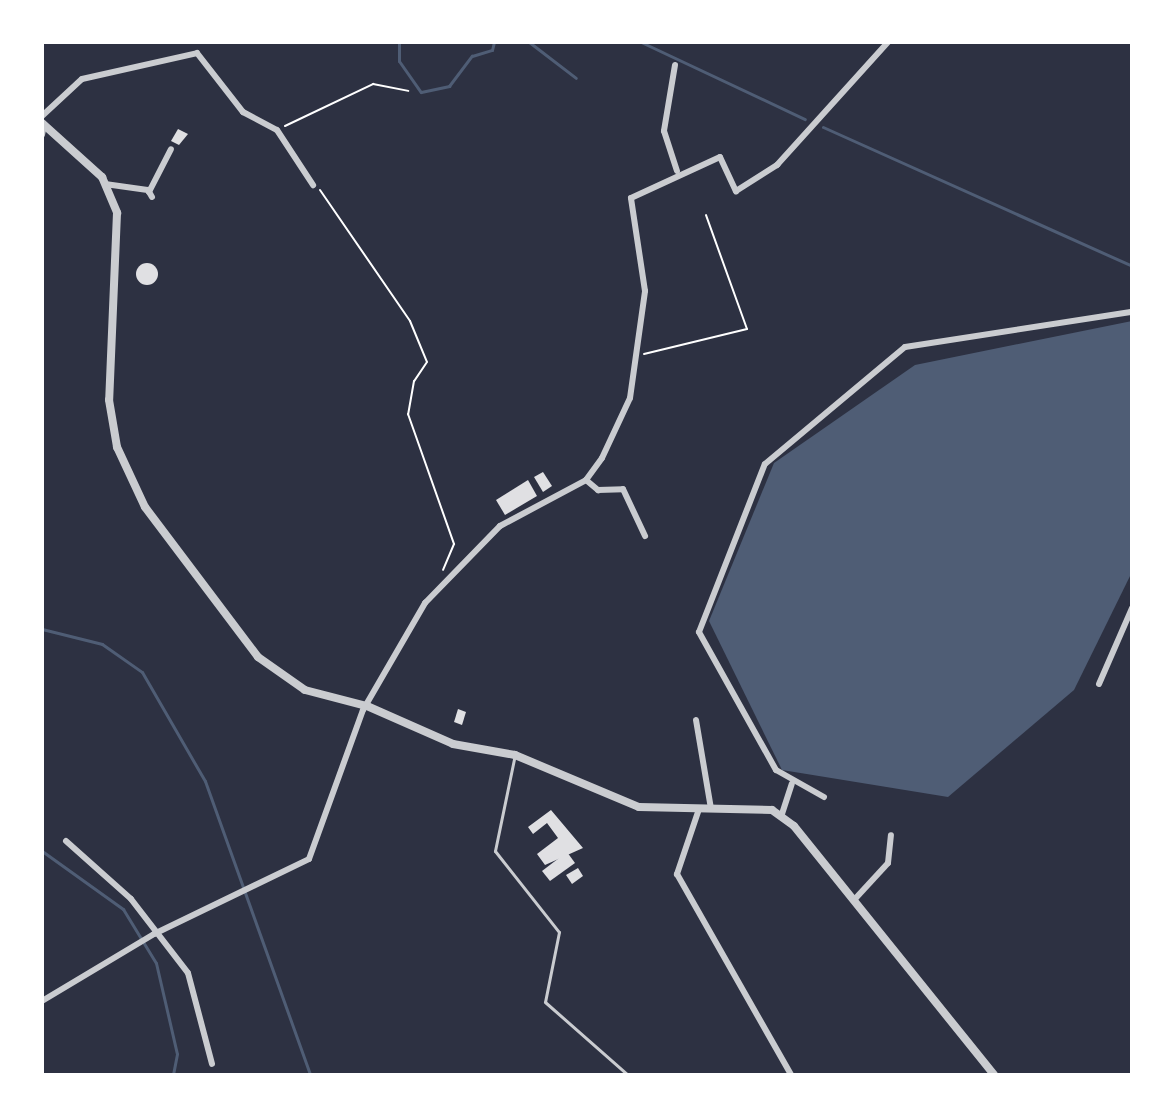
<!DOCTYPE html>
<html>
<head>
<meta charset="utf-8">
<style>
	body { margin:0 }
	#map { position:relative; width:1174px; height:1117px; overflow:hidden; background:#2d3142; font-family:"Crimson Pro",serif }
	div>[style] { position:absolute }
	.water>* { inset:0; background:#4f5d75 }
	.stream>* { height:3px; margin:-1.5px; padding:0 1.5px; transform-origin:1.5px; border-radius:1.5px; background:#4f5d75 }
	.building>* { inset:0; background:#e0e0e3 }
	.round { border-radius:50% }
	.path>* { height:2px; margin:-1px; padding:0 1px; transform-origin:1px; border-radius:1px; background:#fff }
	.service>* { height:3px; margin:-1.5px; padding:0 1.5px; transform-origin:1.5px; border-radius:1.5px; background:#caccd0 }
	.minor>* { height:6px; margin:-3px; padding:0 3px; transform-origin:3px; border-radius:3px; background:#caccd0 }
	.tertiary>* { height:8px; margin:-4px; padding:0 4px; transform-origin:4px; border-radius:4px; background:#caccd0 }
	span { translate:-50% -50%; white-space:nowrap; text-align:center; line-height:1.15; -webkit-text-stroke:7px #fff; paint-order:stroke }
	.frame { position:absolute; inset:0; border:44px solid #fff; pointer-events:none }
</style>
</head>
<body>
<div id="map">
	<div class="water">
		<i style="clip-path:polygon(1132px 321px,1132px 572px,1074px 690px,948px 797px,782px 770px,709px 621px,774px 463px,915px 365px)"></i>
	</div>
	<div class="stream">
		<i style="left:399px;top:42px;width:19px;rotate:90deg"></i>
		<i style="left:399px;top:61px;width:38px;rotate:55deg"></i>
		<i style="left:421px;top:92px;width:29px;rotate:-12deg"></i>
		<i style="left:449px;top:86px;width:38px;rotate:-53deg"></i>
		<i style="left:472px;top:56px;width:21px;rotate:-17deg"></i>
		<i style="left:492px;top:50px;width:8px;rotate:-76deg"></i>
		<i style="left:529px;top:42px;width:59px;rotate:37.5deg"></i>
		<i style="left:641px;top:42px;width:181px;rotate:25.2deg"></i>
		<i style="left:823px;top:127px;width:339px;rotate:24.2deg"></i>
		<i style="left:42px;top:629px;width:62px;rotate:14deg"></i>
		<i style="left:102px;top:644px;width:49px;rotate:35deg"></i>
		<i style="left:142px;top:672px;width:126px;rotate:60deg"></i>
		<i style="left:205px;top:781px;width:312px;rotate:70.3deg"></i>
		<i style="left:42px;top:851px;width:100px;rotate:35.6deg"></i>
		<i style="left:123px;top:909px;width:63px;rotate:58.6deg"></i>
		<i style="left:156px;top:963px;width:93px;rotate:77deg"></i>
		<i style="left:177px;top:1054px;width:21px;rotate:101deg"></i>
	</div>
	<div class="building">
		<i style="clip-path:polygon(178px 129px,188px 134px,179px 145px,171px 141px)"></i>
		<i class="round" style="left:136px;top:263px;width:22px;height:22px"></i>
		<i style="clip-path:polygon(543px 472px,552px 486px,543px 492px,534px 477px)"></i>
		<i style="clip-path:polygon(528px 480px,537px 496px,505px 515px,496px 500px)"></i>
		<i style="clip-path:polygon(458px 709px,466px 712px,462px 725px,454px 722px)"></i>
		<i style="clip-path:polygon(551px 810px,583px 848px,545px 865px,537px 854px,558px 838px,547px 823px,533px 834px,528px 827px)"></i>
		<i style="clip-path:polygon(567px 852px,575px 863px,550px 881px,542px 871px)"></i>
		<i style="clip-path:polygon(578px 868px,583px 876px,572px 884px,566px 875px)"></i>
	</div>
	<div class="path">
		<i style="left:285px;top:126px;width:98px;rotate:-25.5deg"></i>
		<i style="left:373px;top:84px;width:36px;rotate:11deg"></i>
		<i style="left:320px;top:190px;width:159px;rotate:55.5deg"></i>
		<i style="left:410px;top:321px;width:44px;rotate:67.5deg"></i>
		<i style="left:427px;top:362px;width:23px;rotate:124deg"></i>
		<i style="left:414px;top:381px;width:34px;rotate:100deg"></i>
		<i style="left:408px;top:414px;width:138px;rotate:70.5deg"></i>
		<i style="left:454px;top:544px;width:28px;rotate:113deg"></i>
		<i style="left:644px;top:354px;width:106px;rotate:-13.6deg"></i>
		<i style="left:747px;top:329px;width:121px;rotate:-109.8deg"></i>
	</div>
	<div class="service">
		<i style="left:514px;top:759px;width:94px;rotate:101.7deg"></i>
		<i style="left:495px;top:851px;width:103px;rotate:51.7deg"></i>
		<i style="left:559px;top:932px;width:71px;rotate:101.3deg"></i>
		<i style="left:545px;top:1002px;width:111px;rotate:41.3deg"></i>
	</div>
	<div class="minor">
		<i style="left:675px;top:65px;width:67px;rotate:99.5deg"></i>
		<i style="left:664px;top:131px;width:42px;rotate:72deg"></i>
		<i style="left:42px;top:116px;width:54px;rotate:-42.8deg"></i>
		<i style="left:82px;top:79px;width:118px;rotate:-12.7deg"></i>
		<i style="left:197px;top:53px;width:75px;rotate:52.1deg"></i>
		<i style="left:243px;top:112px;width:38px;rotate:28deg"></i>
		<i style="left:277px;top:130px;width:66px;rotate:56.8deg"></i>
		<i style="left:42px;top:135px;width:5px;rotate:-79deg"></i>
		<i style="left:105px;top:184px;width:43px;rotate:7.9deg"></i>
		<i style="left:148px;top:190px;width:8px;rotate:60deg"></i>
		<i style="left:149px;top:192px;width:48px;rotate:-62.9deg"></i>
		<i style="left:586px;top:480px;width:16px;rotate:40deg"></i>
		<i style="left:598px;top:490px;width:25px;rotate:-2deg"></i>
		<i style="left:623px;top:489px;width:52px;rotate:64.9deg"></i>
		<i style="left:1099px;top:684px;width:83px;rotate:-66.5deg"></i>
		<i style="left:696px;top:720px;width:90px;rotate:80.4deg"></i>
		<i style="left:824px;top:797px;width:55px;rotate:-150.6deg"></i>
		<i style="left:776px;top:770px;width:158px;rotate:-119.2deg"></i>
		<i style="left:699px;top:632px;width:180px;rotate:-68.6deg"></i>
		<i style="left:765px;top:464px;width:182px;rotate:-39.9deg"></i>
		<i style="left:905px;top:347px;width:230px;rotate:-8.8deg"></i>
		<i style="left:699px;top:809px;width:69px;rotate:108.7deg"></i>
		<i style="left:677px;top:874px;width:231px;rotate:60.4deg"></i>
		<i style="left:781px;top:817px;width:35px;rotate:-72deg"></i>
		<i style="left:66px;top:841px;width:87px;rotate:41.7deg"></i>
		<i style="left:131px;top:899px;width:93px;rotate:52.4deg"></i>
		<i style="left:188px;top:973px;width:94px;rotate:75.2deg"></i>
		<i style="left:854px;top:900px;width:50px;rotate:-47.4deg"></i>
		<i style="left:888px;top:863px;width:28px;rotate:-84deg"></i>
		<i style="left:42px;top:1001px;width:131px;rotate:-30.9deg"></i>
		<i style="left:154px;top:934px;width:172px;rotate:-25.8deg"></i>
		<i style="left:309px;top:859px;width:158px;rotate:-70.1deg"></i>
		<i style="left:363px;top:710px;width:124px;rotate:-59.9deg"></i>
		<i style="left:425px;top:603px;width:107px;rotate:-45.8deg"></i>
		<i style="left:500px;top:526px;width:98px;rotate:-28.1deg"></i>
		<i style="left:586px;top:480px;width:27px;rotate:-54deg"></i>
		<i style="left:602px;top:458px;width:66px;rotate:-65deg"></i>
		<i style="left:630px;top:398px;width:108px;rotate:-82deg"></i>
		<i style="left:645px;top:291px;width:94px;rotate:-98.6deg"></i>
		<i style="left:631px;top:198px;width:98px;rotate:-24.7deg"></i>
		<i style="left:720px;top:157px;width:38px;rotate:65deg"></i>
		<i style="left:736px;top:191px;width:49px;rotate:-32.4deg"></i>
		<i style="left:777px;top:165px;width:166px;rotate:-47.9deg"></i>
	</div>
	<div class="tertiary">
		<i style="left:42px;top:123px;width:81px;rotate:42deg"></i>
		<i style="left:102px;top:177px;width:39px;rotate:67deg"></i>
		<i style="left:117px;top:213px;width:187px;rotate:92.4deg"></i>
		<i style="left:109px;top:400px;width:48px;rotate:80.3deg"></i>
		<i style="left:117px;top:447px;width:66px;rotate:65deg"></i>
		<i style="left:145px;top:507px;width:188px;rotate:53deg"></i>
		<i style="left:258px;top:657px;width:57px;rotate:35.1deg"></i>
		<i style="left:305px;top:690px;width:64px;rotate:14.5deg"></i>
		<i style="left:367px;top:706px;width:94px;rotate:23.8deg"></i>
		<i style="left:453px;top:744px;width:63px;rotate:10.1deg"></i>
		<i style="left:515px;top:755px;width:134px;rotate:22.8deg"></i>
		<i style="left:639px;top:807px;width:133px;rotate:1.3deg"></i>
		<i style="left:772px;top:810px;width:27px;rotate:36deg"></i>
		<i style="left:794px;top:826px;width:319px;rotate:51.2deg"></i>
	</div>
	<div class="frame"></div>
</div>
</body>
</html>
